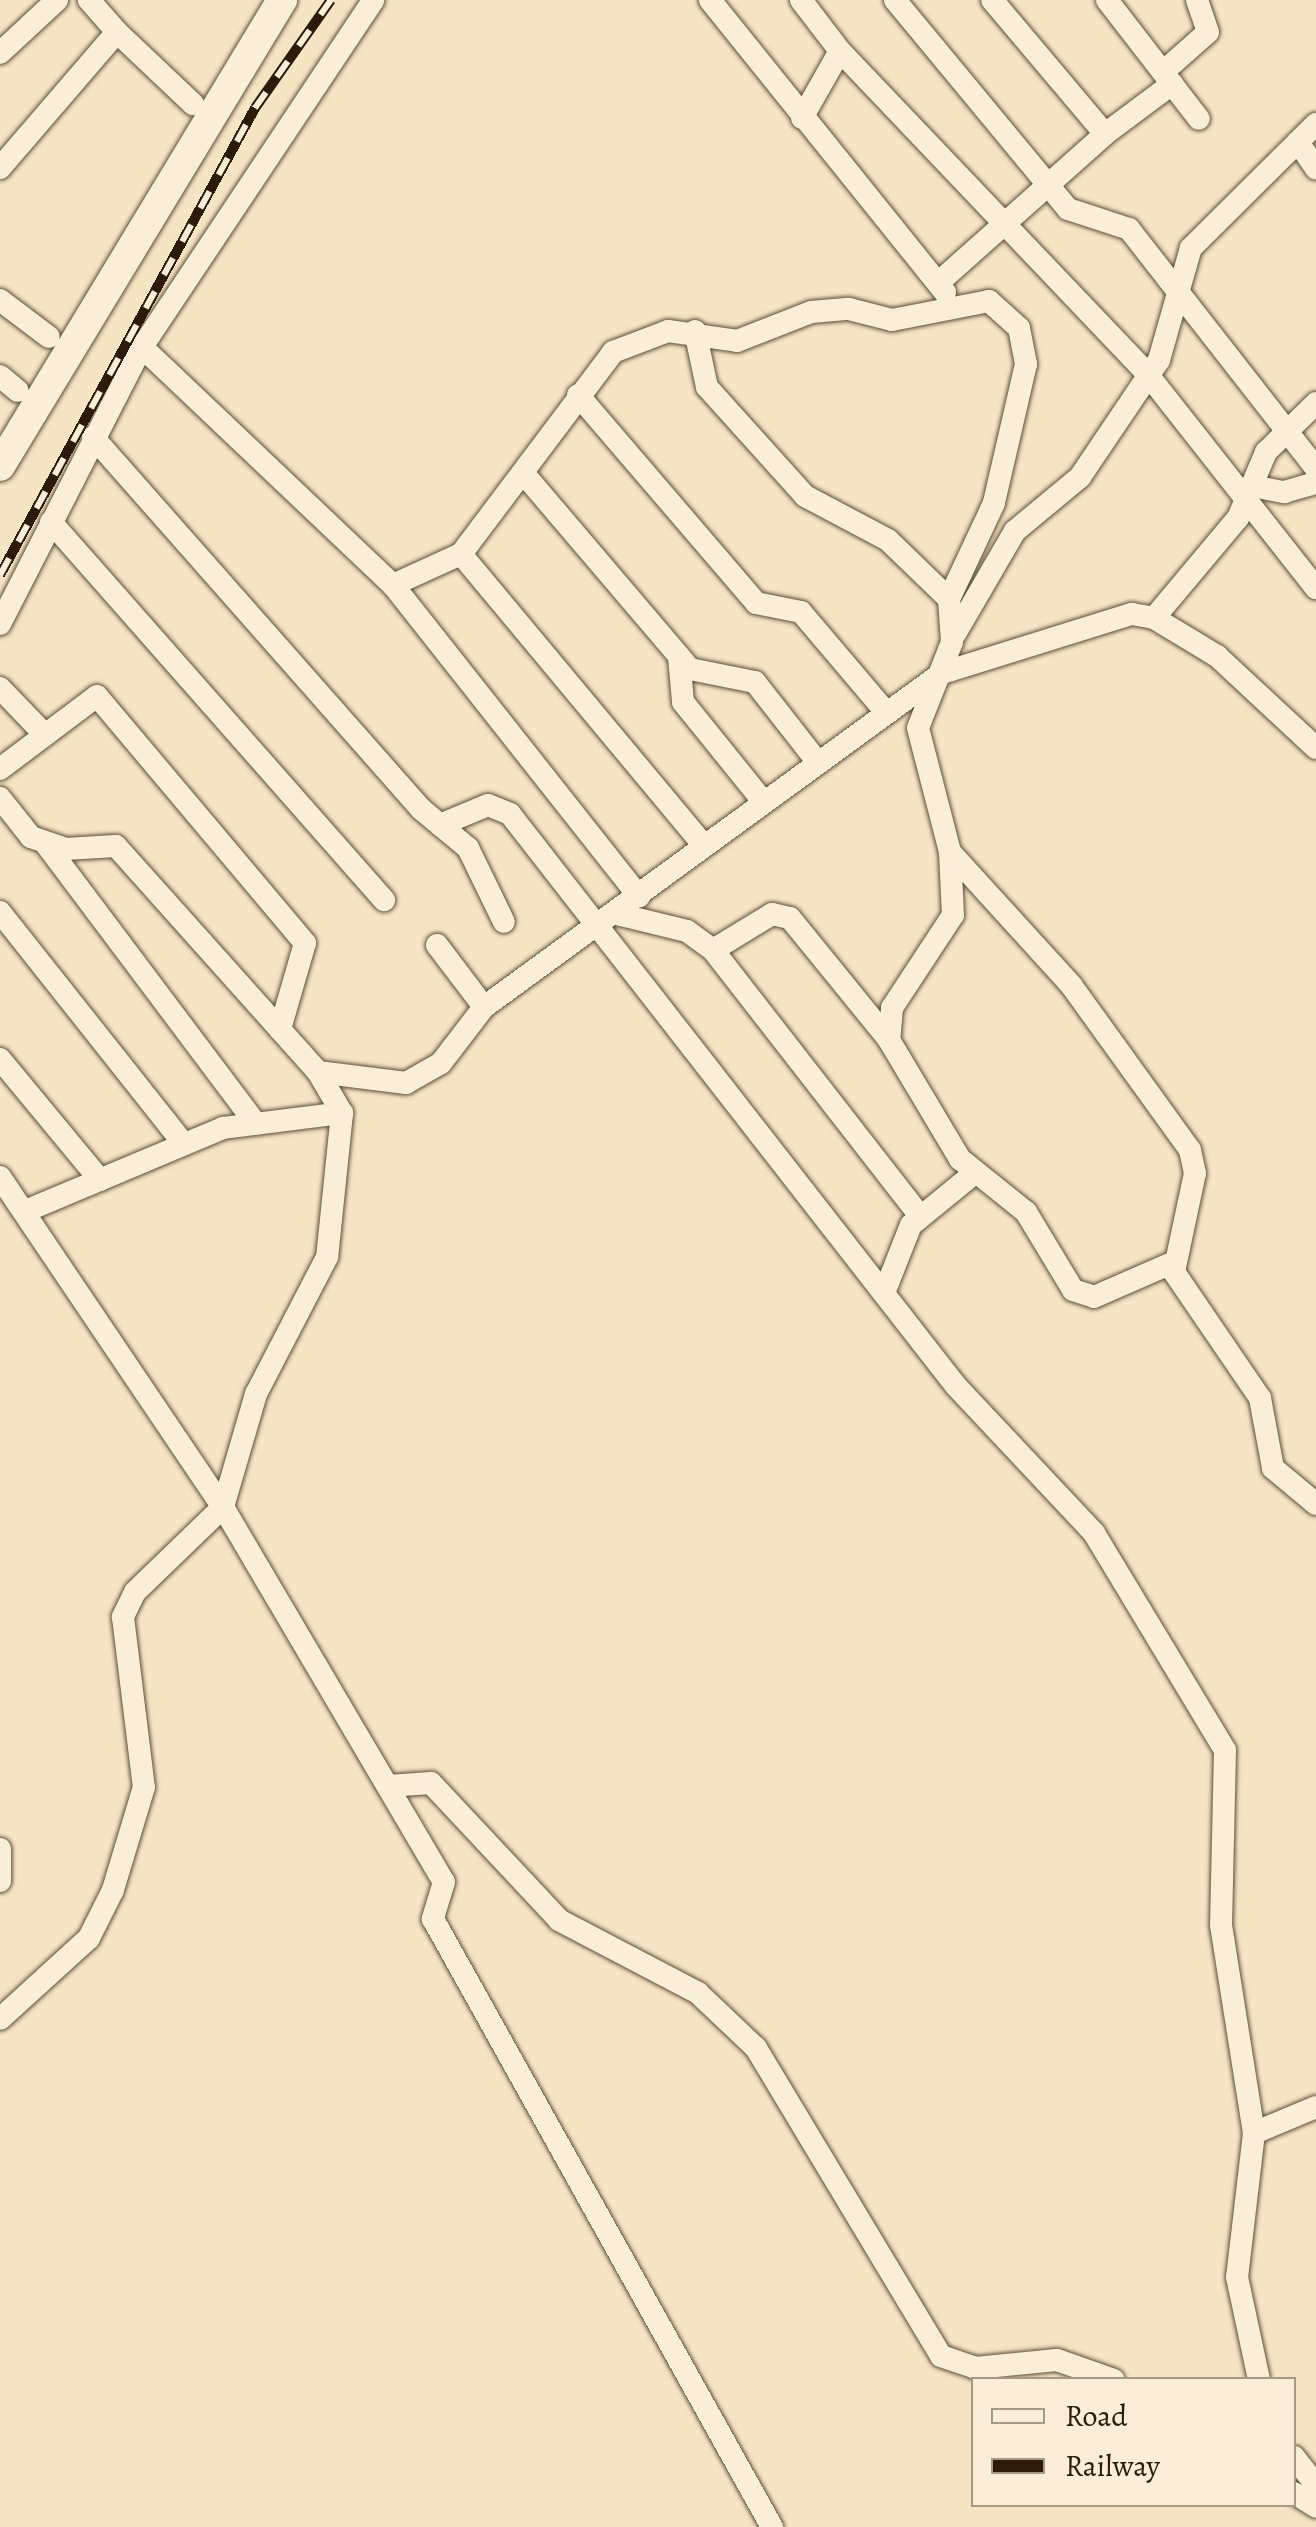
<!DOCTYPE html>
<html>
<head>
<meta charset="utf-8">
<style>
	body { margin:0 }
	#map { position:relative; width:1316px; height:2527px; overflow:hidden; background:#f6e5c3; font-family:Alegreya,serif }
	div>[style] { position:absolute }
	.roads { filter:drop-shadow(0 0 2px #5e4d38) drop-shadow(0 0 2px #5e4d38) }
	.street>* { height:22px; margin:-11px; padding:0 11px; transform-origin:11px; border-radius:11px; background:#f9eed8 }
	.secondary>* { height:30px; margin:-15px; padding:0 15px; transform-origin:15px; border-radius:15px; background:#f9eed8 }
	.rail>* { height:10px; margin-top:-5px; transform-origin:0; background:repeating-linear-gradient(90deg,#f9eed8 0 19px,#2c1a0a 0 38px); box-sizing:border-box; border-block:2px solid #2c1a0a }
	span { translate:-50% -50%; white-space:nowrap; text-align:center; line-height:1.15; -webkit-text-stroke:8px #f9eed8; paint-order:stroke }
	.legend { position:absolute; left:971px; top:2377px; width:325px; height:130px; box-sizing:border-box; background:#f9eed8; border:2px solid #a79986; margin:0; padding:12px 18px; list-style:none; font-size:30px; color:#2c1a0a }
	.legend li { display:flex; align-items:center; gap:20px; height:50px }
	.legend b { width:50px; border:2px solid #a79986 }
</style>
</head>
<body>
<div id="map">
	<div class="roads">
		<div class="street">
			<i style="left:710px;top:0;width:375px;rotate:51.2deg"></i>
			<i style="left:801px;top:0;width:64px;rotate:52.6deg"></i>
			<i style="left:840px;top:51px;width:77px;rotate:119.6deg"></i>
			<i style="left:895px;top:0;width:271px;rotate:50.4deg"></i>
			<i style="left:1068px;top:209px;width:64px;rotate:18.2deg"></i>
			<i style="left:1129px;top:229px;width:303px;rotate:52deg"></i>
			<i style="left:1107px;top:0;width:150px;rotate:52.3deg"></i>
			<i style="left:117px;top:32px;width:105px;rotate:43.5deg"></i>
			<i style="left:840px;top:51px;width:448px;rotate:46.4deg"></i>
			<i style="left:1149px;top:376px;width:270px;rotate:51.8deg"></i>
			<i style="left:0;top:53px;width:78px;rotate:-42.9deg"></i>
			<i style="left:1163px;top:72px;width:60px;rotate:-41.6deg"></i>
			<i style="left:1208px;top:32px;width:34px;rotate:-109deg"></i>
			<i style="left:1105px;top:134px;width:84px;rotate:-36.7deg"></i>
			<i style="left:1298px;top:142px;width:32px;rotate:56deg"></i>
			<i style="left:0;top:168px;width:179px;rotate:-49.3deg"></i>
			<i style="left:117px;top:32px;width:43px;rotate:-131.2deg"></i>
			<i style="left:938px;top:283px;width:224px;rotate:-41.7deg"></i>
			<i style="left:1105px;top:134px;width:175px;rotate:-130.1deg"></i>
			<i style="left:0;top:300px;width:61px;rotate:37.1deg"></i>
			<i style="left:695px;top:331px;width:57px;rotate:77.9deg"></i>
			<i style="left:707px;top:387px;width:147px;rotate:48deg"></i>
			<i style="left:805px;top:496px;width:94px;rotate:27.9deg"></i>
			<i style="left:888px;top:540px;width:85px;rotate:44deg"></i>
			<i style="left:142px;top:347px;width:346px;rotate:43.5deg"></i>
			<i style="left:393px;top:585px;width:397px;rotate:51.7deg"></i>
			<i style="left:0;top:376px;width:23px;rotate:40deg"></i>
			<i style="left:578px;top:395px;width:274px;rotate:49.4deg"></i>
			<i style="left:756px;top:603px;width:46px;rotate:11.3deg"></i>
			<i style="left:801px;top:612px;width:130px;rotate:49.7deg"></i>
			<i style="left:93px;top:437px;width:496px;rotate:48.6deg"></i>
			<i style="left:421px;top:809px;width:61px;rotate:39.7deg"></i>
			<i style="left:468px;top:848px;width:82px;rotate:64.1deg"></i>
			<i style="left:524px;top:474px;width:256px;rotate:49.6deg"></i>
			<i style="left:690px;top:669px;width:66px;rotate:11.3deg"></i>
			<i style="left:755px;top:682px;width:99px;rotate:52deg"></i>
			<i style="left:1252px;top:486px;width:33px;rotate:11deg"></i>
			<i style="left:1284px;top:492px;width:33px;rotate:-16deg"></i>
			<i style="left:51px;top:522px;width:504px;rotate:48.62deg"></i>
			<i style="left:461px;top:554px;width:376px;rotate:50.2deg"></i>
			<i style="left:393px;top:585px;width:75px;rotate:-24.5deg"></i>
			<i style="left:461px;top:554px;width:253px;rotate:-53deg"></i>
			<i style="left:613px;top:352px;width:59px;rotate:-20.9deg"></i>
			<i style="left:668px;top:331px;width:70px;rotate:8.2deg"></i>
			<i style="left:737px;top:341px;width:79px;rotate:-21.4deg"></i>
			<i style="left:811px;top:312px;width:38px;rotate:-5deg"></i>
			<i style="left:849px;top:309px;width:44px;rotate:14.3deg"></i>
			<i style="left:892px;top:320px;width:99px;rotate:-11.1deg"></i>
			<i style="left:989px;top:301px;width:40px;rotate:42deg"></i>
			<i style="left:1019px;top:328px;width:37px;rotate:79deg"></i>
			<i style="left:1026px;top:364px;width:143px;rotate:103deg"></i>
			<i style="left:994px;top:503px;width:106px;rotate:115.1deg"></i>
			<i style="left:949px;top:599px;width:43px;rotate:86deg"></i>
			<i style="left:952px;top:642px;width:92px;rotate:111.6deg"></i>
			<i style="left:918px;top:728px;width:128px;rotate:75.5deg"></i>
			<i style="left:950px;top:852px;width:63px;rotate:87.3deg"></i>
			<i style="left:953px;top:915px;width:111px;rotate:123.3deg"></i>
			<i style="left:892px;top:1008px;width:32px;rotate:95deg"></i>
			<i style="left:889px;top:1040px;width:139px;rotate:59.2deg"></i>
			<i style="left:960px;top:1159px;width:85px;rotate:38.8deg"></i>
			<i style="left:1026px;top:1212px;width:91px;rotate:58.9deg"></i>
			<i style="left:1073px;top:1290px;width:22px;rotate:18deg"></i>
			<i style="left:1094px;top:1297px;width:85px;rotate:-23.6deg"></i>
			<i style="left:1154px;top:618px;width:131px;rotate:-50deg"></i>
			<i style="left:1238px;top:518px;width:72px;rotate:-67deg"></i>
			<i style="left:1266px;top:452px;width:70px;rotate:-44.4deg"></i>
			<i style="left:0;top:624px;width:311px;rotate:-62.9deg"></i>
			<i style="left:142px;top:347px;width:417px;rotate:-56.3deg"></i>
			<i style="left:955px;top:634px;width:119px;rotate:-59.8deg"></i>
			<i style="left:1015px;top:531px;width:85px;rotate:-39.7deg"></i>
			<i style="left:1080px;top:477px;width:141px;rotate:-56deg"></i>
			<i style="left:1159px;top:360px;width:116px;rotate:-74.1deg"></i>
			<i style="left:1191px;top:248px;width:176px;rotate:-44.8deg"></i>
			<i style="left:679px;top:657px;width:45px;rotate:84.9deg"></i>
			<i style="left:683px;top:702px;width:126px;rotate:51.1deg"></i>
			<i style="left:0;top:688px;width:65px;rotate:46.2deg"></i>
			<i style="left:0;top:769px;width:121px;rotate:-37deg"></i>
			<i style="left:97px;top:696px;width:323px;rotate:49.9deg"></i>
			<i style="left:305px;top:943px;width:90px;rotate:106.2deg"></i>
			<i style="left:0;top:798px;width:50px;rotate:51.5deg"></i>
			<i style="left:31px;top:837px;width:36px;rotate:19deg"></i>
			<i style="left:65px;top:849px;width:51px;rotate:-3.4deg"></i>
			<i style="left:116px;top:846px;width:303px;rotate:48.2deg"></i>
			<i style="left:318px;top:1072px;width:48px;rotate:59.7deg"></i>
			<i style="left:342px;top:1113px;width:145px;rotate:95.9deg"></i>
			<i style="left:327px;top:1257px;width:154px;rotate:117.4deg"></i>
			<i style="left:256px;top:1394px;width:118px;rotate:106.3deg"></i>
			<i style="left:223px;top:1507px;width:435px;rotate:59.5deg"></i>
			<i style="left:444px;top:1882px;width:39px;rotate:107deg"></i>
			<i style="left:433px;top:1919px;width:696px;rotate:60.86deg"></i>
			<i style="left:440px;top:825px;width:52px;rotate:-22.6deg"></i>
			<i style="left:488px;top:805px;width:24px;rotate:22deg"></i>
			<i style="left:510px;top:814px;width:725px;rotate:52.06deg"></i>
			<i style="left:956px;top:1386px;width:202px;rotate:46.8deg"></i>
			<i style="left:1094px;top:1533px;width:253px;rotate:58.9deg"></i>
			<i style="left:1225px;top:1750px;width:175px;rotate:91.3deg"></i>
			<i style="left:1221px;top:1925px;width:211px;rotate:81deg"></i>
			<i style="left:1254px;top:2133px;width:145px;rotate:96.7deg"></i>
			<i style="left:1237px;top:2277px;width:105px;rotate:77.9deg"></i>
			<i style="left:45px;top:843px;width:351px;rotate:53.1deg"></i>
			<i style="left:950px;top:852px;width:180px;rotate:47.7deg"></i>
			<i style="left:1071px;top:985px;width:203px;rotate:54.2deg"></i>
			<i style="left:1190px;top:1150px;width:24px;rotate:78deg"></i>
			<i style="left:1195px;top:1173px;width:101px;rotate:102deg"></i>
			<i style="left:1174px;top:1272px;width:153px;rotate:55.7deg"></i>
			<i style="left:1260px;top:1398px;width:71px;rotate:79.5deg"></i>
			<i style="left:1273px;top:1468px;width:56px;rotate:39.9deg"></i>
			<i style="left:0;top:912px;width:296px;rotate:51.6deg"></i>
			<i style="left:617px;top:914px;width:72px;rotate:13.7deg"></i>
			<i style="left:687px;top:931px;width:32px;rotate:36deg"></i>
			<i style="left:713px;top:950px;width:336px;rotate:52.1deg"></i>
			<i style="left:437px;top:945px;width:78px;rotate:52.8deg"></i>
			<i style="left:713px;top:950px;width:69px;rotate:-31.4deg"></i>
			<i style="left:772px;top:914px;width:18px;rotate:13deg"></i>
			<i style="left:790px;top:918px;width:157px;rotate:50.9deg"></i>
			<i style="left:0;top:1059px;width:157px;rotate:50.4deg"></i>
			<i style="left:318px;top:1072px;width:89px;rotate:7.1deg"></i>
			<i style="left:406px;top:1083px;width:40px;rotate:-29.7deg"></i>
			<i style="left:441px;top:1063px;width:71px;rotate:-52.5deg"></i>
			<i style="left:484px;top:1007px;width:567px;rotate:-36.1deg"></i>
			<i style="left:942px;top:673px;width:199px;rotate:-17.3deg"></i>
			<i style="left:1132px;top:614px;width:22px;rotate:10deg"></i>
			<i style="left:1154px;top:618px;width:74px;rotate:31.1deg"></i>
			<i style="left:1217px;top:656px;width:135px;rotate:42.9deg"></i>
			<i style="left:0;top:1177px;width:398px;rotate:56deg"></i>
			<i style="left:223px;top:1507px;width:122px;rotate:136deg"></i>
			<i style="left:135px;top:1592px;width:28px;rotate:116deg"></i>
			<i style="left:123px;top:1617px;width:171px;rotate:83deg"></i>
			<i style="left:144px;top:1787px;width:108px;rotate:106.8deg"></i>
			<i style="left:113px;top:1890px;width:54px;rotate:116.6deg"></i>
			<i style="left:89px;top:1938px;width:120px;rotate:137.7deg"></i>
			<i style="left:28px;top:1210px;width:212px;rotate:-22.8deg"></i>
			<i style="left:223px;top:1128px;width:120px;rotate:-7.2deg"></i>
			<i style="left:886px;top:1288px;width:68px;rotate:-68.4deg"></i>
			<i style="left:911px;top:1225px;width:79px;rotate:-39.3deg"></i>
			<i style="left:388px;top:1786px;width:43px;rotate:-4deg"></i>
			<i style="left:431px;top:1783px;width:187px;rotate:46.9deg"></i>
			<i style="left:559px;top:1920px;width:157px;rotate:27.7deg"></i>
			<i style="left:698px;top:1993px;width:80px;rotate:43.5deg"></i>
			<i style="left:756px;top:2048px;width:359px;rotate:59deg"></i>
			<i style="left:941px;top:2356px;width:36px;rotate:19deg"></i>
			<i style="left:975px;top:2368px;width:82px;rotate:-5.6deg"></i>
			<i style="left:1057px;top:2360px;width:60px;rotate:19.3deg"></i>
			<i style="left:0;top:1849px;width:32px;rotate:90deg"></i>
			<i style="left:1254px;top:2133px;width:67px;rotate:-22.8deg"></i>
			<i style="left:1294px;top:2457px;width:36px;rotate:52deg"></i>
			<i style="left:1294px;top:2493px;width:26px;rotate:32deg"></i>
		</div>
		<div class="secondary">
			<i style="left:0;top:466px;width:545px;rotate:-58.82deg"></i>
		</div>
	</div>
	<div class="rail">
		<i style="left:0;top:575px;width:532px;rotate:-61.36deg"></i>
		<i style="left:255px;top:108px;width:132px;rotate:-54.9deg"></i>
	</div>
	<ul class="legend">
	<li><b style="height:12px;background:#f9eed8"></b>Road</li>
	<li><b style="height:12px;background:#2c1a0a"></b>Railway</li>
	</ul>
</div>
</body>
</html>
